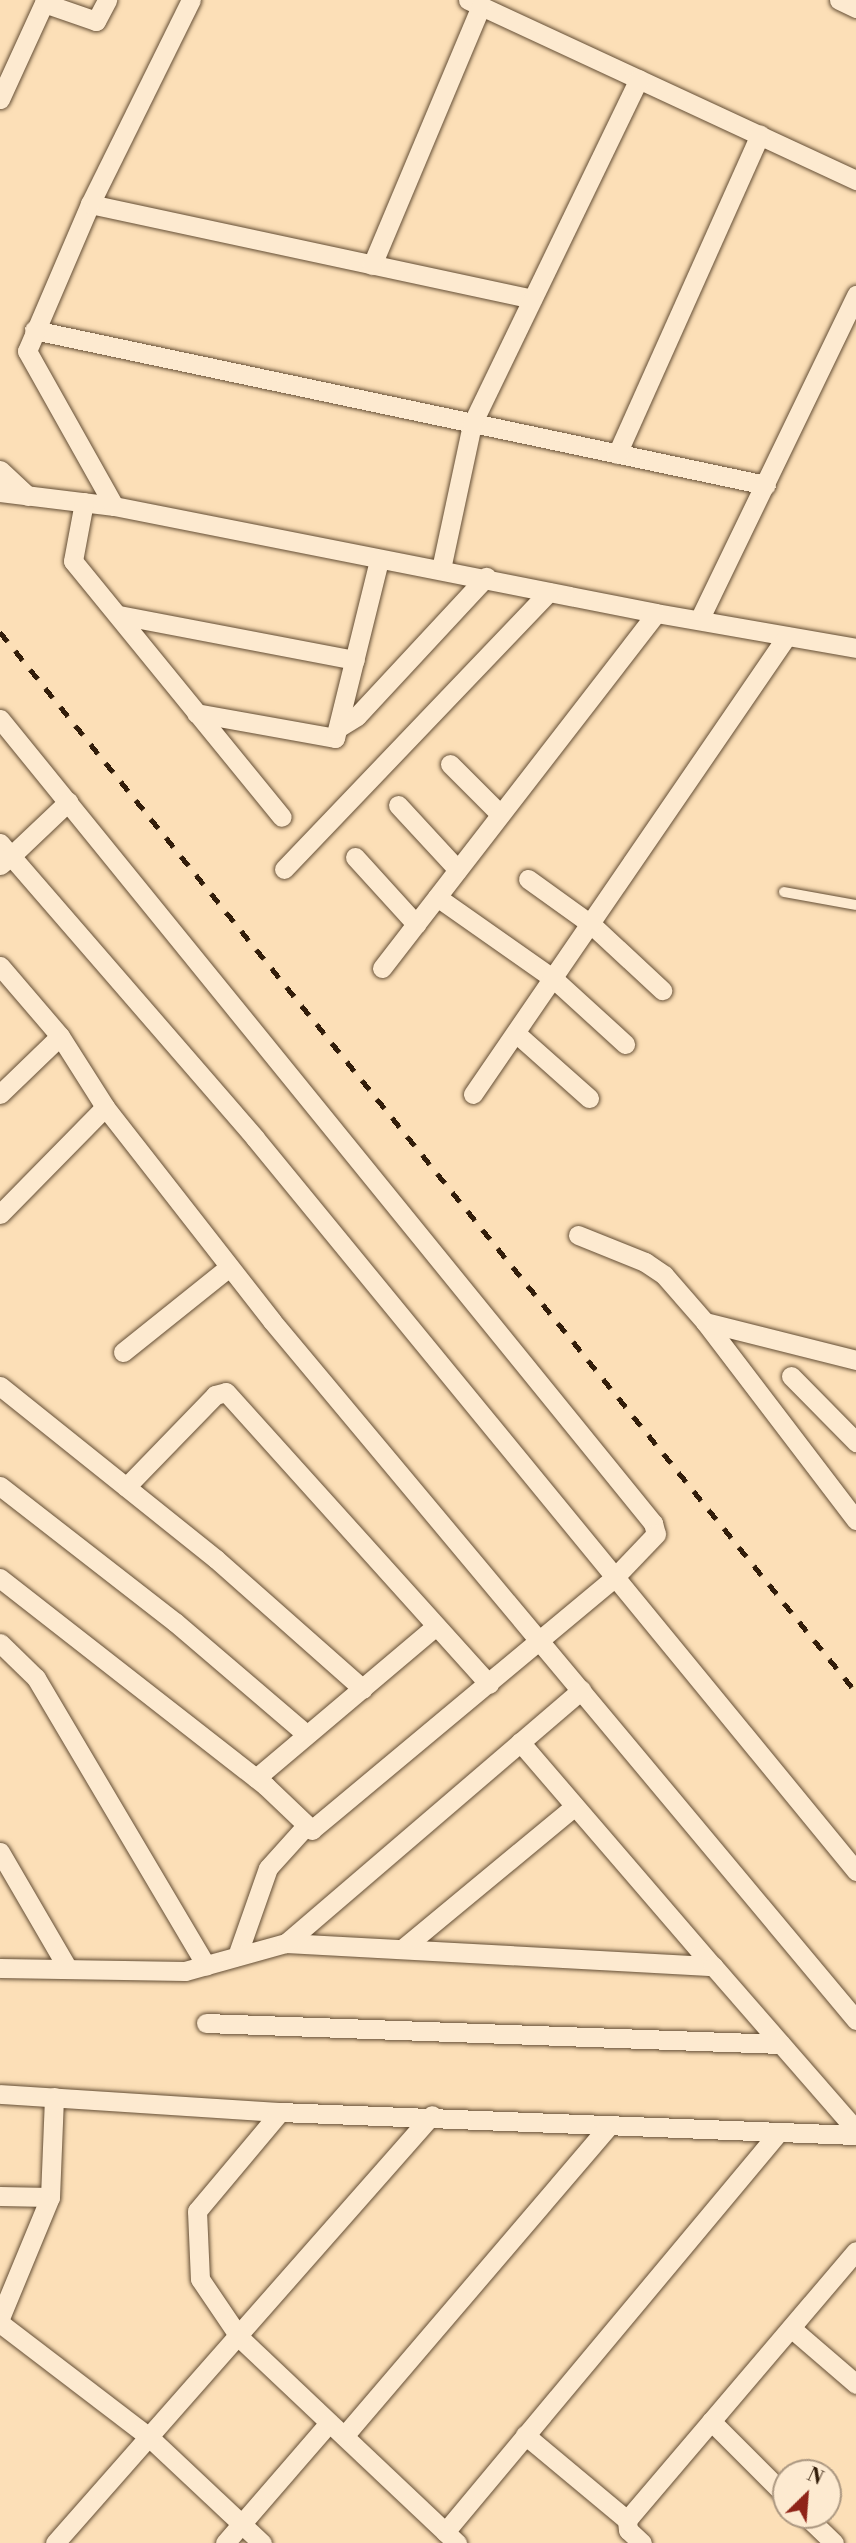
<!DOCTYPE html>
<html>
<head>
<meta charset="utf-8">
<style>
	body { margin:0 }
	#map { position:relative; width:856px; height:2543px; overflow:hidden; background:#fcdfb7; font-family:"Libre Bodoni",serif }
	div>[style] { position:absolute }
	.roads { filter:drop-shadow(0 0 2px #644e35) drop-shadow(0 0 2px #644e35) }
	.lane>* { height:10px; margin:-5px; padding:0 5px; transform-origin:5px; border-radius:5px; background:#fdead0 }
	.street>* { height:19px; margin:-9.5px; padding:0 9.5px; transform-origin:9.5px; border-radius:9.5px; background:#fdead0 }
	.rail>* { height:5px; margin-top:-2.5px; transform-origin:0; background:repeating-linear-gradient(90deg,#321d0a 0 12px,transparent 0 24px) }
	span { translate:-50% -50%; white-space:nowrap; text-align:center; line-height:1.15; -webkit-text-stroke:7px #fdead0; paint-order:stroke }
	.north { position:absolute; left:772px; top:2459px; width:70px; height:70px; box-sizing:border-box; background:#fdead0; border:2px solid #ac9881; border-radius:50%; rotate:25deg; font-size:19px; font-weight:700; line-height:28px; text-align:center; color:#321d0a }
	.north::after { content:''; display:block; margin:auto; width:24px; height:32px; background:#8f2418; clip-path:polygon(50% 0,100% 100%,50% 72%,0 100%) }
</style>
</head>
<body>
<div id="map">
	<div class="roads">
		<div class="lane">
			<i style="left:784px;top:892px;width:73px;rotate:10.2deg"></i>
		</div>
		<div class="street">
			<i style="left:468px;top:0;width:428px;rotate:24.9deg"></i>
			<i style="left:839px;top:0;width:19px;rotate:25deg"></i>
			<i style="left:0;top:99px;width:106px;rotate:-65.4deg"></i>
			<i style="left:44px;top:3px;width:55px;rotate:19.1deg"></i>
			<i style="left:96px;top:21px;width:24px;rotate:-62deg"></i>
			<i style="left:90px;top:204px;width:452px;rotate:12.1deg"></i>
			<i style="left:372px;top:265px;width:281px;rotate:-67.2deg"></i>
			<i style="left:34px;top:330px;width:748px;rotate:11.96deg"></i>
			<i style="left:617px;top:454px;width:350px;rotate:-65.9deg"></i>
			<i style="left:0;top:470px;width:38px;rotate:43deg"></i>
			<i style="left:0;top:492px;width:115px;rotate:7deg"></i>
			<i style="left:114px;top:506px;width:552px;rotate:11.17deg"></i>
			<i style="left:656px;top:613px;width:203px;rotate:9.9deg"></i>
			<i style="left:84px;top:502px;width:60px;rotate:100.6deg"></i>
			<i style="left:73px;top:561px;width:330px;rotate:50.8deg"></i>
			<i style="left:114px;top:506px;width:178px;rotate:-119.3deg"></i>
			<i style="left:27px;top:351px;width:160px;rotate:-66.8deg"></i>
			<i style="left:90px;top:204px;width:228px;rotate:-63.7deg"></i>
			<i style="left:441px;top:569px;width:148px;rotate:-77.9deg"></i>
			<i style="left:472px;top:424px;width:383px;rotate:-64.2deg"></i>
			<i style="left:119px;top:615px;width:240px;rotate:10.8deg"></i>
			<i style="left:700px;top:618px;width:359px;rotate:-64.2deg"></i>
			<i style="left:196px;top:713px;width:141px;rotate:10.2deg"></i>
			<i style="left:335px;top:738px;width:183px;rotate:-76.1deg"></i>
			<i style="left:0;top:719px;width:1036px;rotate:50.92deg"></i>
			<i style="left:653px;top:1523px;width:11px;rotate:75deg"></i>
			<i style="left:656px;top:1534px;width:61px;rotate:133.7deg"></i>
			<i style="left:614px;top:1578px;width:393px;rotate:140.2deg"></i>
			<i style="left:312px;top:1830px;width:64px;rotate:-136.3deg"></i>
			<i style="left:266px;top:1786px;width:338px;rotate:-142deg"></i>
			<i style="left:338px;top:728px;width:22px;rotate:-32deg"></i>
			<i style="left:357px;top:716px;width:190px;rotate:-47.1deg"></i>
			<i style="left:450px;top:764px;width:71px;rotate:45deg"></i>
			<i style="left:398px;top:805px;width:88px;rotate:47.3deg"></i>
			<i style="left:0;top:843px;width:17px;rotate:50deg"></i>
			<i style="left:11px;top:856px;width:79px;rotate:-43.5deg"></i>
			<i style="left:355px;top:857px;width:91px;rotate:47.7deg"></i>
			<i style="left:0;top:865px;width:14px;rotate:-39deg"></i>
			<i style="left:11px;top:856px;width:373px;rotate:49.1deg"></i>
			<i style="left:255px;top:1138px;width:948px;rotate:50.65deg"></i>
			<i style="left:284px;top:869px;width:383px;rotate:-46.3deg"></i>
			<i style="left:528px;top:879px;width:79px;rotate:35.7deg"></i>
			<i style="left:592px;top:925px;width:96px;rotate:42.9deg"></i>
			<i style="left:437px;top:897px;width:144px;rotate:35.1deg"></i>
			<i style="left:555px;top:980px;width:95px;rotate:42.4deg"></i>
			<i style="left:0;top:966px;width:92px;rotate:49.4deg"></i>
			<i style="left:60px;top:1036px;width:84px;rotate:57.6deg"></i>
			<i style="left:105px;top:1107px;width:271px;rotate:52deg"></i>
			<i style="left:272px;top:1321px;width:911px;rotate:50.12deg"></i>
			<i style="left:382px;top:968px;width:448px;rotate:-52.3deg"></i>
			<i style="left:518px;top:1035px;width:95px;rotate:41.6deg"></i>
			<i style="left:0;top:1094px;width:83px;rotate:-44deg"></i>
			<i style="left:473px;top:1094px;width:555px;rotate:-55.57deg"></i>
			<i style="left:0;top:1214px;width:150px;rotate:-45.5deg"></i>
			<i style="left:578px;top:1235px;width:72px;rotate:21.9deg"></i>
			<i style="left:645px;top:1262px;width:23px;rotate:34deg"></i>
			<i style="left:664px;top:1275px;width:62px;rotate:48.9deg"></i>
			<i style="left:705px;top:1322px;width:249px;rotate:52.7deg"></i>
			<i style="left:705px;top:1322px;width:156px;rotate:14.1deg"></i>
			<i style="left:123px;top:1352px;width:136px;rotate:-38.7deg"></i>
			<i style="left:791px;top:1376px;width:93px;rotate:45.4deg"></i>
			<i style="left:0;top:1386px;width:277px;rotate:38.7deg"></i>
			<i style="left:216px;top:1559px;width:196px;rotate:41.5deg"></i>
			<i style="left:0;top:1486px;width:222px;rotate:37.9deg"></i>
			<i style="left:175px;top:1622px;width:172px;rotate:40.5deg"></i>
			<i style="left:126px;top:1487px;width:128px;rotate:-45.9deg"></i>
			<i style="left:215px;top:1395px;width:11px;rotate:-15deg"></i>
			<i style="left:226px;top:1392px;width:393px;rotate:48deg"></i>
			<i style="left:0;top:1643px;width:50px;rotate:44.2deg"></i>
			<i style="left:36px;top:1678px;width:334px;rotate:59.4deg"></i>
			<i style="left:520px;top:1742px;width:296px;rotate:49.3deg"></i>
			<i style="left:256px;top:1778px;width:234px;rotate:-40.2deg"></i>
			<i style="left:0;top:1852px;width:135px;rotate:59.8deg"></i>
			<i style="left:286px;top:1943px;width:428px;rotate:3.1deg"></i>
			<i style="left:713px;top:1966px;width:218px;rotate:48.9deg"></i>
			<i style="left:402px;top:1949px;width:224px;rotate:-39.6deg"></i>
			<i style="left:237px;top:1956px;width:93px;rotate:-70.6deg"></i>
			<i style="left:268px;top:1868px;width:57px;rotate:-47.9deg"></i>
			<i style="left:0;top:1968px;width:185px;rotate:0.9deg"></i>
			<i style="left:185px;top:1971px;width:105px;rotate:-15.5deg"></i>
			<i style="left:286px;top:1943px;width:389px;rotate:-40.6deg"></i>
			<i style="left:206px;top:2023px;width:575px;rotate:2.09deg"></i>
			<i style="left:0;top:2094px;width:281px;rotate:3.7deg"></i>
			<i style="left:280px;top:2112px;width:576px;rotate:2.29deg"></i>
			<i style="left:280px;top:2112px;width:129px;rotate:130deg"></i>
			<i style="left:197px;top:2211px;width:68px;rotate:87.5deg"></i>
			<i style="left:200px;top:2279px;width:71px;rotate:55.9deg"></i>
			<i style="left:240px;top:2338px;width:299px;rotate:43.4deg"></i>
			<i style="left:0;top:2196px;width:50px;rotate:1.1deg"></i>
			<i style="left:0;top:2318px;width:131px;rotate:-67.5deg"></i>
			<i style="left:50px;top:2197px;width:100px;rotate:-87.7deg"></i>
			<i style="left:0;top:2323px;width:188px;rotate:37.4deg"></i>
			<i style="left:149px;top:2437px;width:155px;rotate:43.2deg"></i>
			<i style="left:791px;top:2328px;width:86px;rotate:40.7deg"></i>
			<i style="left:711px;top:2421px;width:106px;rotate:45deg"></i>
			<i style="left:525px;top:2435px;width:133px;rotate:39.8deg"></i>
			<i style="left:344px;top:2436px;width:409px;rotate:-49.5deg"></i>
			<i style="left:805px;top:2515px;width:40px;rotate:44deg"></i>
			<i style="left:445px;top:2532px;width:520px;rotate:-50.15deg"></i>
			<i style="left:55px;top:2543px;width:570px;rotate:-48.63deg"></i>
			<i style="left:225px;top:2543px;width:159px;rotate:-49.1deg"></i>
			<i style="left:642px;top:2543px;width:19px;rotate:-137deg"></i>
			<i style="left:628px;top:2530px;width:10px;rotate:-96deg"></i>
			<i style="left:627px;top:2520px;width:353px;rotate:-49.6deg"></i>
		</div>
	</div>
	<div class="rail">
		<i style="left:0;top:632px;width:1362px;rotate:51.08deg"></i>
	</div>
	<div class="north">N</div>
</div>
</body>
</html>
